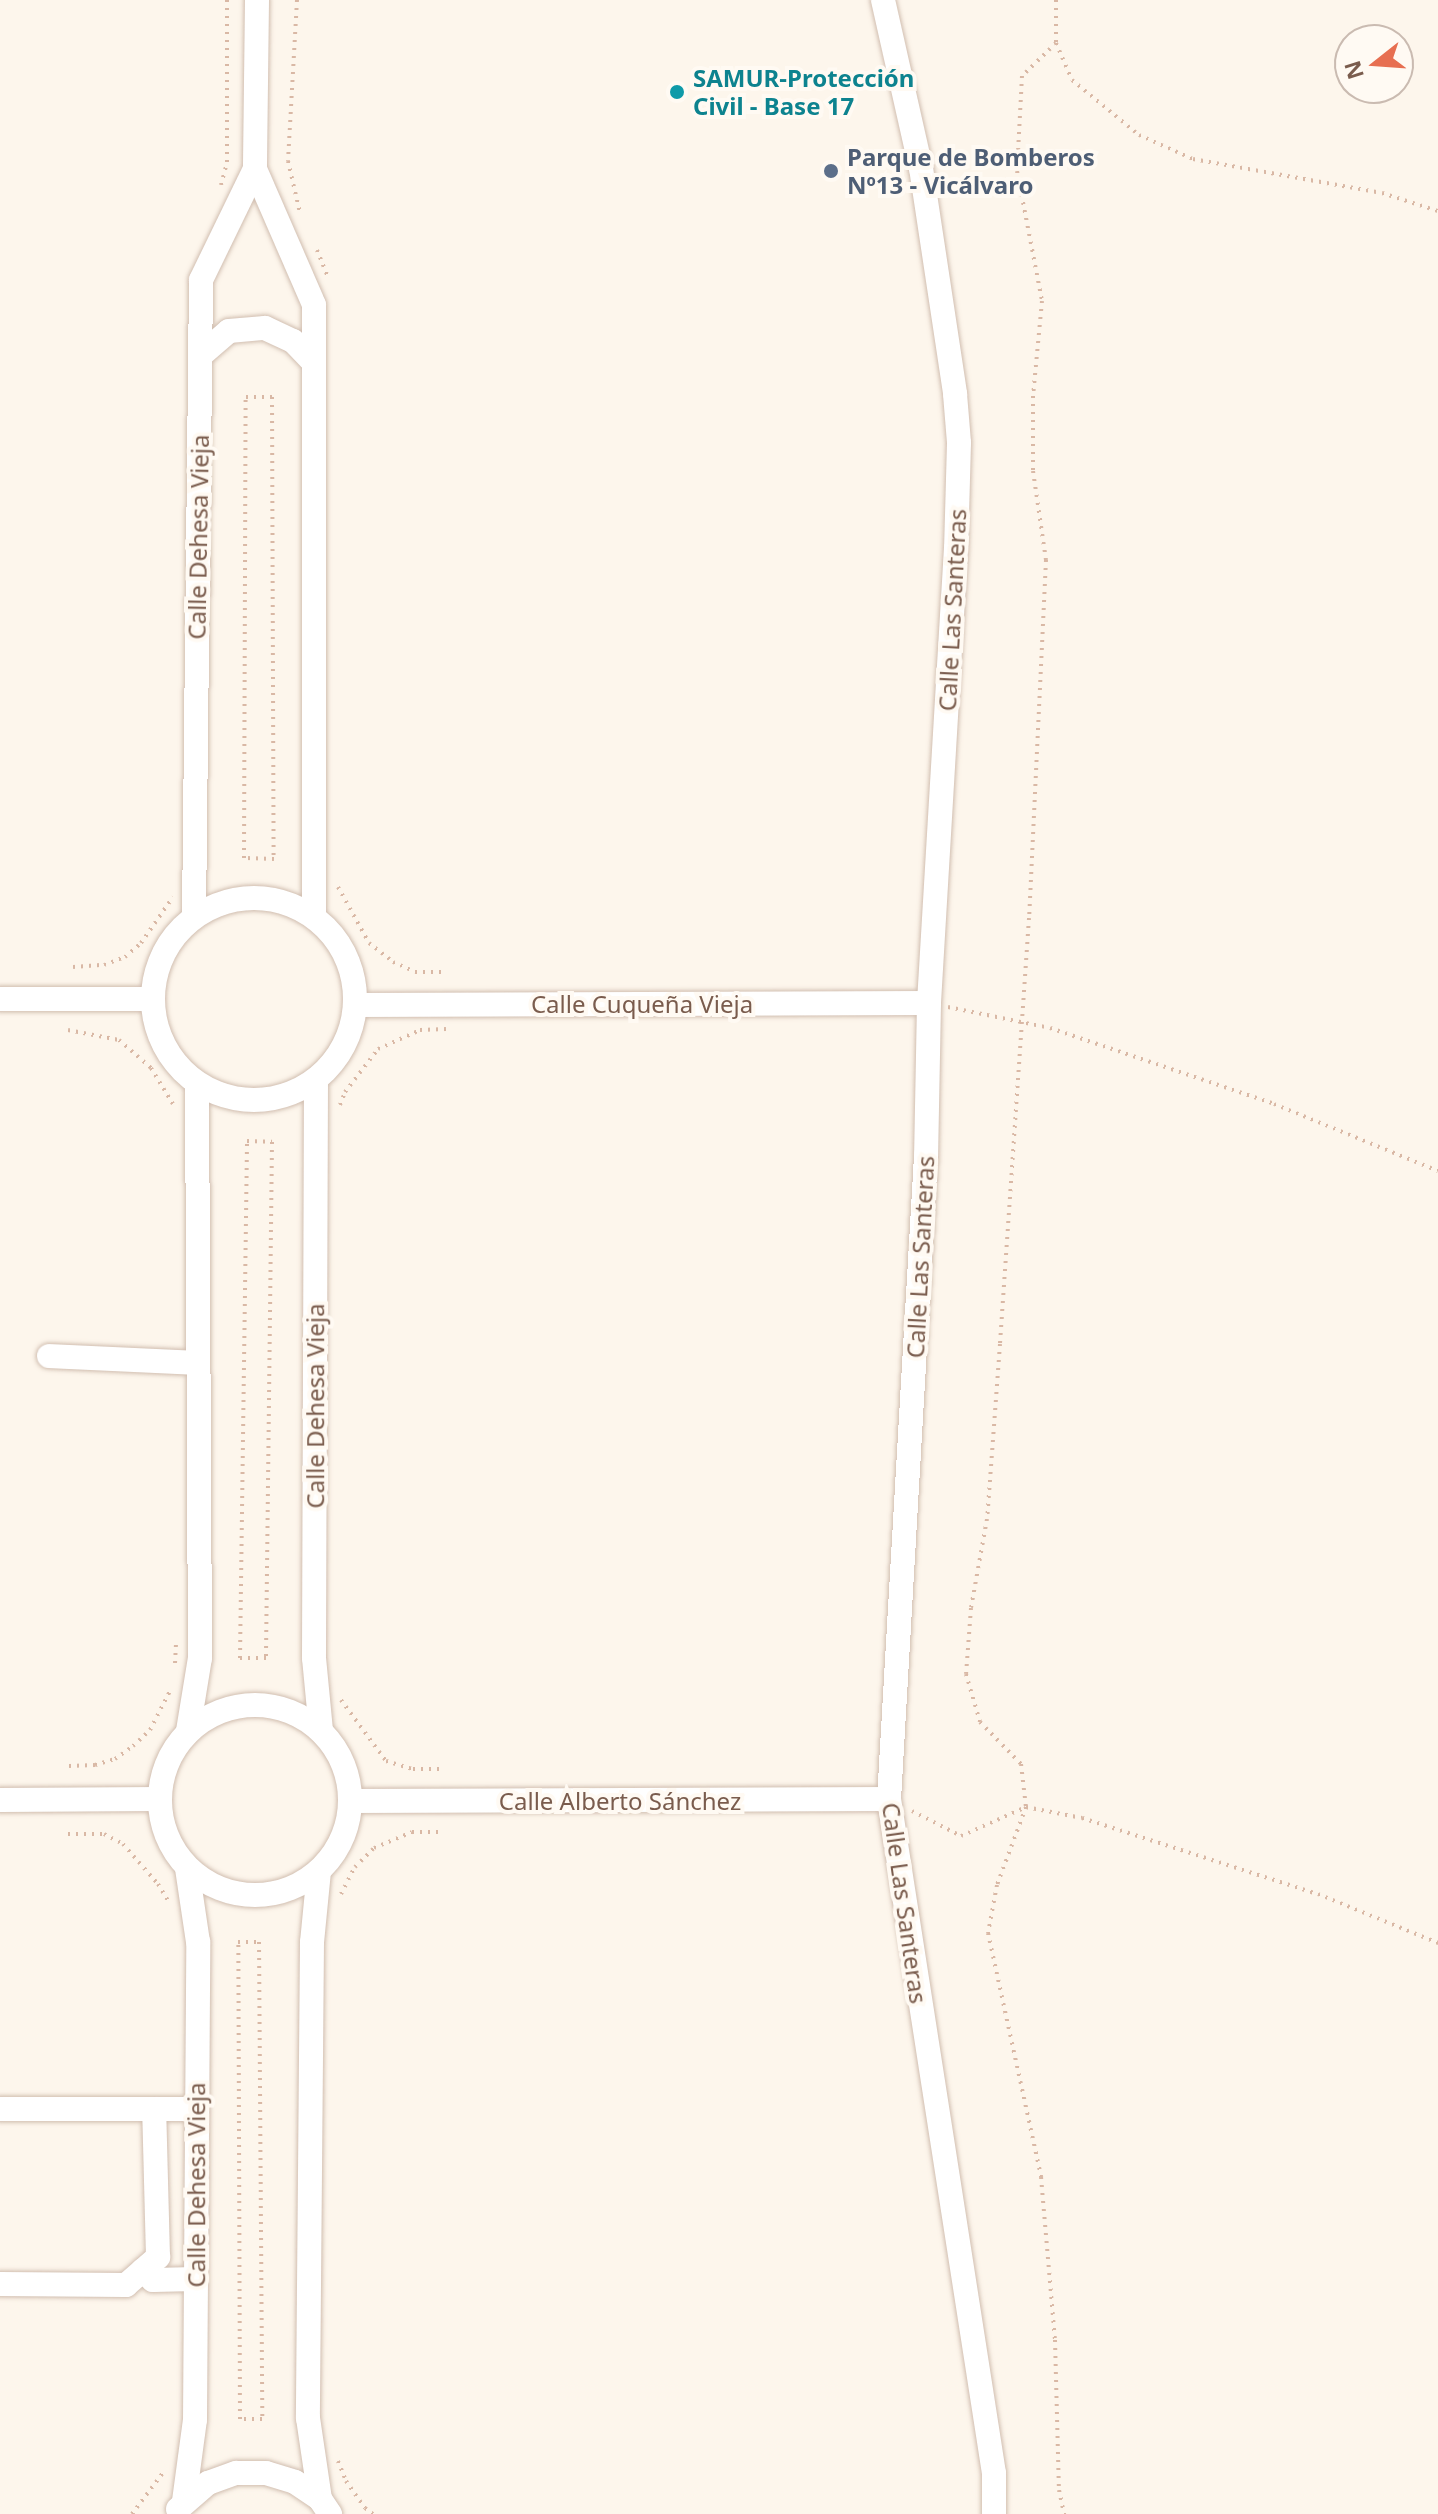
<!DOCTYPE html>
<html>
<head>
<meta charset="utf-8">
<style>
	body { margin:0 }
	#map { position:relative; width:1438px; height:2514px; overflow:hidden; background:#fdf6ec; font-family:"Noto Sans",sans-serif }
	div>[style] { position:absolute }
	.path>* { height:4px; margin-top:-2px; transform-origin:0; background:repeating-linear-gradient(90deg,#d9b8a5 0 2px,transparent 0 8px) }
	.roads { filter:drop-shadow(0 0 2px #d1beb0) drop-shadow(0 0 2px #d1beb0) }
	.minor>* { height:24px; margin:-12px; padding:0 12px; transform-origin:12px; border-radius:12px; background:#fff }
	.minor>.ring { margin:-12px; padding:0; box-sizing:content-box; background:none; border:24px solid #fff; border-radius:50% }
	.dots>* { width:22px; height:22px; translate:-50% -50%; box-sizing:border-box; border:4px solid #fffaf3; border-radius:50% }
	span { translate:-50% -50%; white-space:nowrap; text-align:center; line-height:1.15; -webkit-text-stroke:8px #fffaf3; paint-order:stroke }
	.culture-label { font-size:24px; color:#0d838f; font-weight:700 }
	.left { translate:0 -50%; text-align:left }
	.service-label { font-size:24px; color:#4e5e75; font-weight:700 }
	.street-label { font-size:24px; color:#7a5c4d }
	.north { position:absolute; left:1334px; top:24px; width:80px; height:80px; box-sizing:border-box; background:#fffaf3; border:2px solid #cabbb1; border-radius:50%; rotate:253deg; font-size:22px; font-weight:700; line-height:32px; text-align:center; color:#7a5c4d }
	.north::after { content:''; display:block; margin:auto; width:28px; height:36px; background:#e76f51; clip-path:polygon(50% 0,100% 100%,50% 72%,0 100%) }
</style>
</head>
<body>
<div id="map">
	<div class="path">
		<i style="left:297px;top:0;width:161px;rotate:93.2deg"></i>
		<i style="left:288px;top:161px;width:53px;rotate:77deg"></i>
		<i style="left:1056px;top:0;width:43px;rotate:90deg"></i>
		<i style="left:1056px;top:43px;width:40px;rotate:66.6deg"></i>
		<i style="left:1072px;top:80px;width:87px;rotate:39.4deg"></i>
		<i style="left:1139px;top:135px;width:59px;rotate:24deg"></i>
		<i style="left:1193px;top:159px;width:192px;rotate:10.2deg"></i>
		<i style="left:1382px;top:193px;width:59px;rotate:17.8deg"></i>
		<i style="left:1056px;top:43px;width:47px;rotate:135.9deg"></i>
		<i style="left:1022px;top:76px;width:95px;rotate:93deg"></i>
		<i style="left:1017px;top:171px;width:132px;rotate:79.1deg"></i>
		<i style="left:1042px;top:301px;width:95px;rotate:95.4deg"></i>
		<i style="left:1033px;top:396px;width:75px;rotate:90deg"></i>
		<i style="left:1033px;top:471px;width:90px;rotate:81.7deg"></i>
		<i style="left:1046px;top:560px;width:358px;rotate:92.7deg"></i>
		<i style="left:1029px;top:918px;width:427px;rotate:93.9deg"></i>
		<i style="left:1000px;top:1344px;width:175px;rotate:94.2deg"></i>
		<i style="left:987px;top:1519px;width:90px;rotate:100.2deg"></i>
		<i style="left:971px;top:1608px;width:66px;rotate:94.3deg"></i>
		<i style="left:966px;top:1674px;width:50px;rotate:73.7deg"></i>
		<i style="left:980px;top:1722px;width:59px;rotate:45.7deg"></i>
		<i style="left:1021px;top:1764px;width:43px;rotate:83.4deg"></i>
		<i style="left:1026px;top:1807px;width:83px;rotate:110.4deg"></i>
		<i style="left:997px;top:1885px;width:49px;rotate:100.6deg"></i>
		<i style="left:988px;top:1933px;width:250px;rotate:77.7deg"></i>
		<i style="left:1041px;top:2177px;width:164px;rotate:85.1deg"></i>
		<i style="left:1055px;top:2340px;width:150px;rotate:88.5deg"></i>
		<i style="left:1059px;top:2490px;width:25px;rotate:78deg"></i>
		<i style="left:221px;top:185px;width:24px;rotate:-75deg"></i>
		<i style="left:227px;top:162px;width:162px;rotate:-90deg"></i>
		<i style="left:317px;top:250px;width:27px;rotate:68deg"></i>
		<i style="left:246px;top:397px;width:26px"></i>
		<i style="left:272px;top:397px;width:462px;rotate:89.8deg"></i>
		<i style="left:274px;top:859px;width:30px;rotate:-178deg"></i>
		<i style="left:244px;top:858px;width:461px;rotate:-89.8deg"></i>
		<i style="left:338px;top:887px;width:64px;rotate:61deg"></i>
		<i style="left:369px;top:943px;width:31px;rotate:38deg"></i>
		<i style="left:393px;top:962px;width:24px;rotate:24deg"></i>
		<i style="left:415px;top:972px;width:26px"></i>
		<i style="left:73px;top:967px;width:31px;rotate:-4deg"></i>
		<i style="left:104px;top:965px;width:22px;rotate:-21deg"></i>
		<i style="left:125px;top:957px;width:21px;rotate:-41deg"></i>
		<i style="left:141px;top:943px;width:56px;rotate:-55.2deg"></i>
		<i style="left:948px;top:1007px;width:104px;rotate:11.6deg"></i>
		<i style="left:1050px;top:1028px;width:237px;rotate:18.7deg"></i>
		<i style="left:1274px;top:1104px;width:177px;rotate:22.2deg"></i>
		<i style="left:68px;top:1030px;width:52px;rotate:11.1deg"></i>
		<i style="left:119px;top:1040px;width:43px;rotate:41.2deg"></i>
		<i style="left:151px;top:1068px;width:42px;rotate:58.6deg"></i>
		<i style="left:340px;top:1105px;width:14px;rotate:-69deg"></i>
		<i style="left:345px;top:1092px;width:54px;rotate:-52.5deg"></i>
		<i style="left:378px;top:1049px;width:46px;rotate:-24.3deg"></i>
		<i style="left:420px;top:1030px;width:26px;rotate:-2deg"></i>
		<i style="left:247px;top:1141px;width:25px;rotate:2deg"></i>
		<i style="left:272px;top:1142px;width:516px;rotate:90.67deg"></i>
		<i style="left:266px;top:1658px;width:26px;rotate:180deg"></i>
		<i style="left:240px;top:1658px;width:517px;rotate:-89.22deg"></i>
		<i style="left:175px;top:1663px;width:19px;rotate:-87deg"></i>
		<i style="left:341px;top:1700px;width:76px;rotate:53.6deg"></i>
		<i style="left:386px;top:1761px;width:28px;rotate:17deg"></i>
		<i style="left:413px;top:1769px;width:27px"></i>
		<i style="left:69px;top:1766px;width:26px;rotate:-2deg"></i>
		<i style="left:95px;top:1765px;width:21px;rotate:-17deg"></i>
		<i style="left:115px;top:1759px;width:22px;rotate:-36deg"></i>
		<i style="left:133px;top:1746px;width:23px;rotate:-43deg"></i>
		<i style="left:150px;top:1730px;width:44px;rotate:-62.9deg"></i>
		<i style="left:912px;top:1811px;width:55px;rotate:27deg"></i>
		<i style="left:961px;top:1836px;width:71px;rotate:-24deg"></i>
		<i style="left:1026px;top:1807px;width:57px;rotate:11.1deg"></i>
		<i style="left:1082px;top:1818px;width:248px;rotate:17.9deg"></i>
		<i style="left:1318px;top:1894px;width:130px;rotate:22.2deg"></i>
		<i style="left:68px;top:1834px;width:36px"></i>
		<i style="left:104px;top:1834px;width:21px;rotate:28deg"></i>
		<i style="left:123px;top:1844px;width:53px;rotate:48.8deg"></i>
		<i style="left:158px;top:1884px;width:23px;rotate:59deg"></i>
		<i style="left:341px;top:1894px;width:30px;rotate:-63deg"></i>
		<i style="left:355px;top:1867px;width:27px;rotate:-45deg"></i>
		<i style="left:374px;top:1848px;width:41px;rotate:-22.8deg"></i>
		<i style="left:412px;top:1832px;width:27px"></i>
		<i style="left:238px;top:1942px;width:21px"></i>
		<i style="left:259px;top:1942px;width:477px;rotate:89.6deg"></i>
		<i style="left:262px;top:2419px;width:22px;rotate:180deg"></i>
		<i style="left:240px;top:2419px;width:477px;rotate:-90.2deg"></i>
		<i style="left:338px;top:2461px;width:22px;rotate:68deg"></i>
		<i style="left:346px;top:2481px;width:33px;rotate:55deg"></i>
		<i style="left:365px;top:2508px;width:10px;rotate:37deg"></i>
		<i style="left:132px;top:2514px;width:55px;rotate:-53.1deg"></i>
	</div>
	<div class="roads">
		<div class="minor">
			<i style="left:257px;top:0;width:169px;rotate:90.7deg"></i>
			<i style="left:255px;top:169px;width:148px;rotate:66.5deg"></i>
			<i style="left:314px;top:305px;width:612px;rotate:90deg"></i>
			<i style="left:883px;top:0;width:172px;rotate:77.3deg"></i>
			<i style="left:921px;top:168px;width:229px;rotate:81.4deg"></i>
			<i style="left:955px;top:394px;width:49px;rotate:85.3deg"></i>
			<i style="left:959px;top:443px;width:105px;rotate:91.6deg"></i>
			<i style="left:956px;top:548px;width:456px;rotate:93.4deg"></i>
			<i style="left:929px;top:1003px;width:153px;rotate:91.1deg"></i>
			<i style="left:926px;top:1156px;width:644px;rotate:93.29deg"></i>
			<i style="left:889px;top:1799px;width:682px;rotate:81.15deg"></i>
			<i style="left:994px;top:2473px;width:41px;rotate:90deg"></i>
			<i style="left:200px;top:356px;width:38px;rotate:-41deg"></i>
			<i style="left:229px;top:331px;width:36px;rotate:-5deg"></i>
			<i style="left:265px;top:328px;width:31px;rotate:25deg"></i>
			<i style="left:293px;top:341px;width:29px;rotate:46deg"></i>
			<i class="ring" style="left:153px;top:898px;width:178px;height:178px"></i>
			<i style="left:194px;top:917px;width:637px;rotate:-89.37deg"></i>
			<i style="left:201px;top:280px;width:123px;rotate:-64.1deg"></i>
			<i style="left:0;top:999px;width:152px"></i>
			<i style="left:356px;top:1005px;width:573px;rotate:-0.2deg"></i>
			<i style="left:316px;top:1080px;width:578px;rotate:90.2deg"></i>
			<i style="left:314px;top:1658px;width:73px;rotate:84.5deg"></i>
			<i style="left:49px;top:1356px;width:149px;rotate:2.7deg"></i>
			<i class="ring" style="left:160px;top:1705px;width:166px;height:166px"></i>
			<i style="left:188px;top:1731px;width:74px;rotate:-80.7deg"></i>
			<i style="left:200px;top:1658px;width:574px;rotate:-90.3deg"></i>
			<i style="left:0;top:1800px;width:159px;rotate:-0.4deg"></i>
			<i style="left:350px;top:1801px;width:539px;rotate:-0.21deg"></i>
			<i style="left:319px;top:1871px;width:71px;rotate:95.6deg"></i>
			<i style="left:312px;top:1942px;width:476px;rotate:90.5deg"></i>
			<i style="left:308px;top:2418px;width:82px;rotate:81.6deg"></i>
			<i style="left:0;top:2109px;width:197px"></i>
			<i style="left:143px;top:2270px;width:14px;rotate:45deg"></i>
			<i style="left:153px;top:2280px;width:43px;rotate:-1.3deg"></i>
			<i style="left:0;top:2284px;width:126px;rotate:0.5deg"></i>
			<i style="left:126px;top:2285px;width:43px;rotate:-41.2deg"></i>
			<i style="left:158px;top:2257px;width:148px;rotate:-91.5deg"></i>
			<i style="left:184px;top:2501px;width:82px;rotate:-82.3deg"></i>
			<i style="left:195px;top:2420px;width:478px;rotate:-89.6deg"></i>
			<i style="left:198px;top:1942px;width:75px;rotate:-98.5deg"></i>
			<i style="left:178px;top:2509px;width:40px;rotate:-41deg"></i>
			<i style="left:208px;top:2483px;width:30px;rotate:-20deg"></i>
			<i style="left:236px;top:2473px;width:30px"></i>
			<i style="left:266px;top:2473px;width:30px;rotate:17deg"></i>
			<i style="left:295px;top:2482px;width:30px;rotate:34deg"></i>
			<i style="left:320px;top:2499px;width:18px;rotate:56deg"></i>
		</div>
	</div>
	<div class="dots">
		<i style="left:677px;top:92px;background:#0f9aa8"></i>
		<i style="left:831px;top:171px;background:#5c6f8a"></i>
	</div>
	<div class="culture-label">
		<span class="left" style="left:693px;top:92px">SAMUR-Protección<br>Civil - Base 17</span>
	</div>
	<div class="service-label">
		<span class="left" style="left:847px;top:171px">Parque de Bomberos<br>Nº13 - Vicálvaro</span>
	</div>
	<div class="street-label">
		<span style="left:198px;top:537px;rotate:-89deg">Calle Dehesa Vieja</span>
		<span style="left:952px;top:610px;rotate:-87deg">Calle Las Santeras</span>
		<span style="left:642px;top:1004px">Calle Cuqueña Vieja</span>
		<span style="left:920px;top:1257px;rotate:-87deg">Calle Las Santeras</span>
		<span style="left:315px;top:1406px;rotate:-90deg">Calle Dehesa Vieja</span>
		<span style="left:620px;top:1801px">Calle Alberto Sánchez</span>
		<span style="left:905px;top:1903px;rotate:82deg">Calle Las Santeras</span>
		<span style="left:196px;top:2185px;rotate:-90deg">Calle Dehesa Vieja</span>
	</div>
	<div class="north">N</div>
</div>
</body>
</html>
